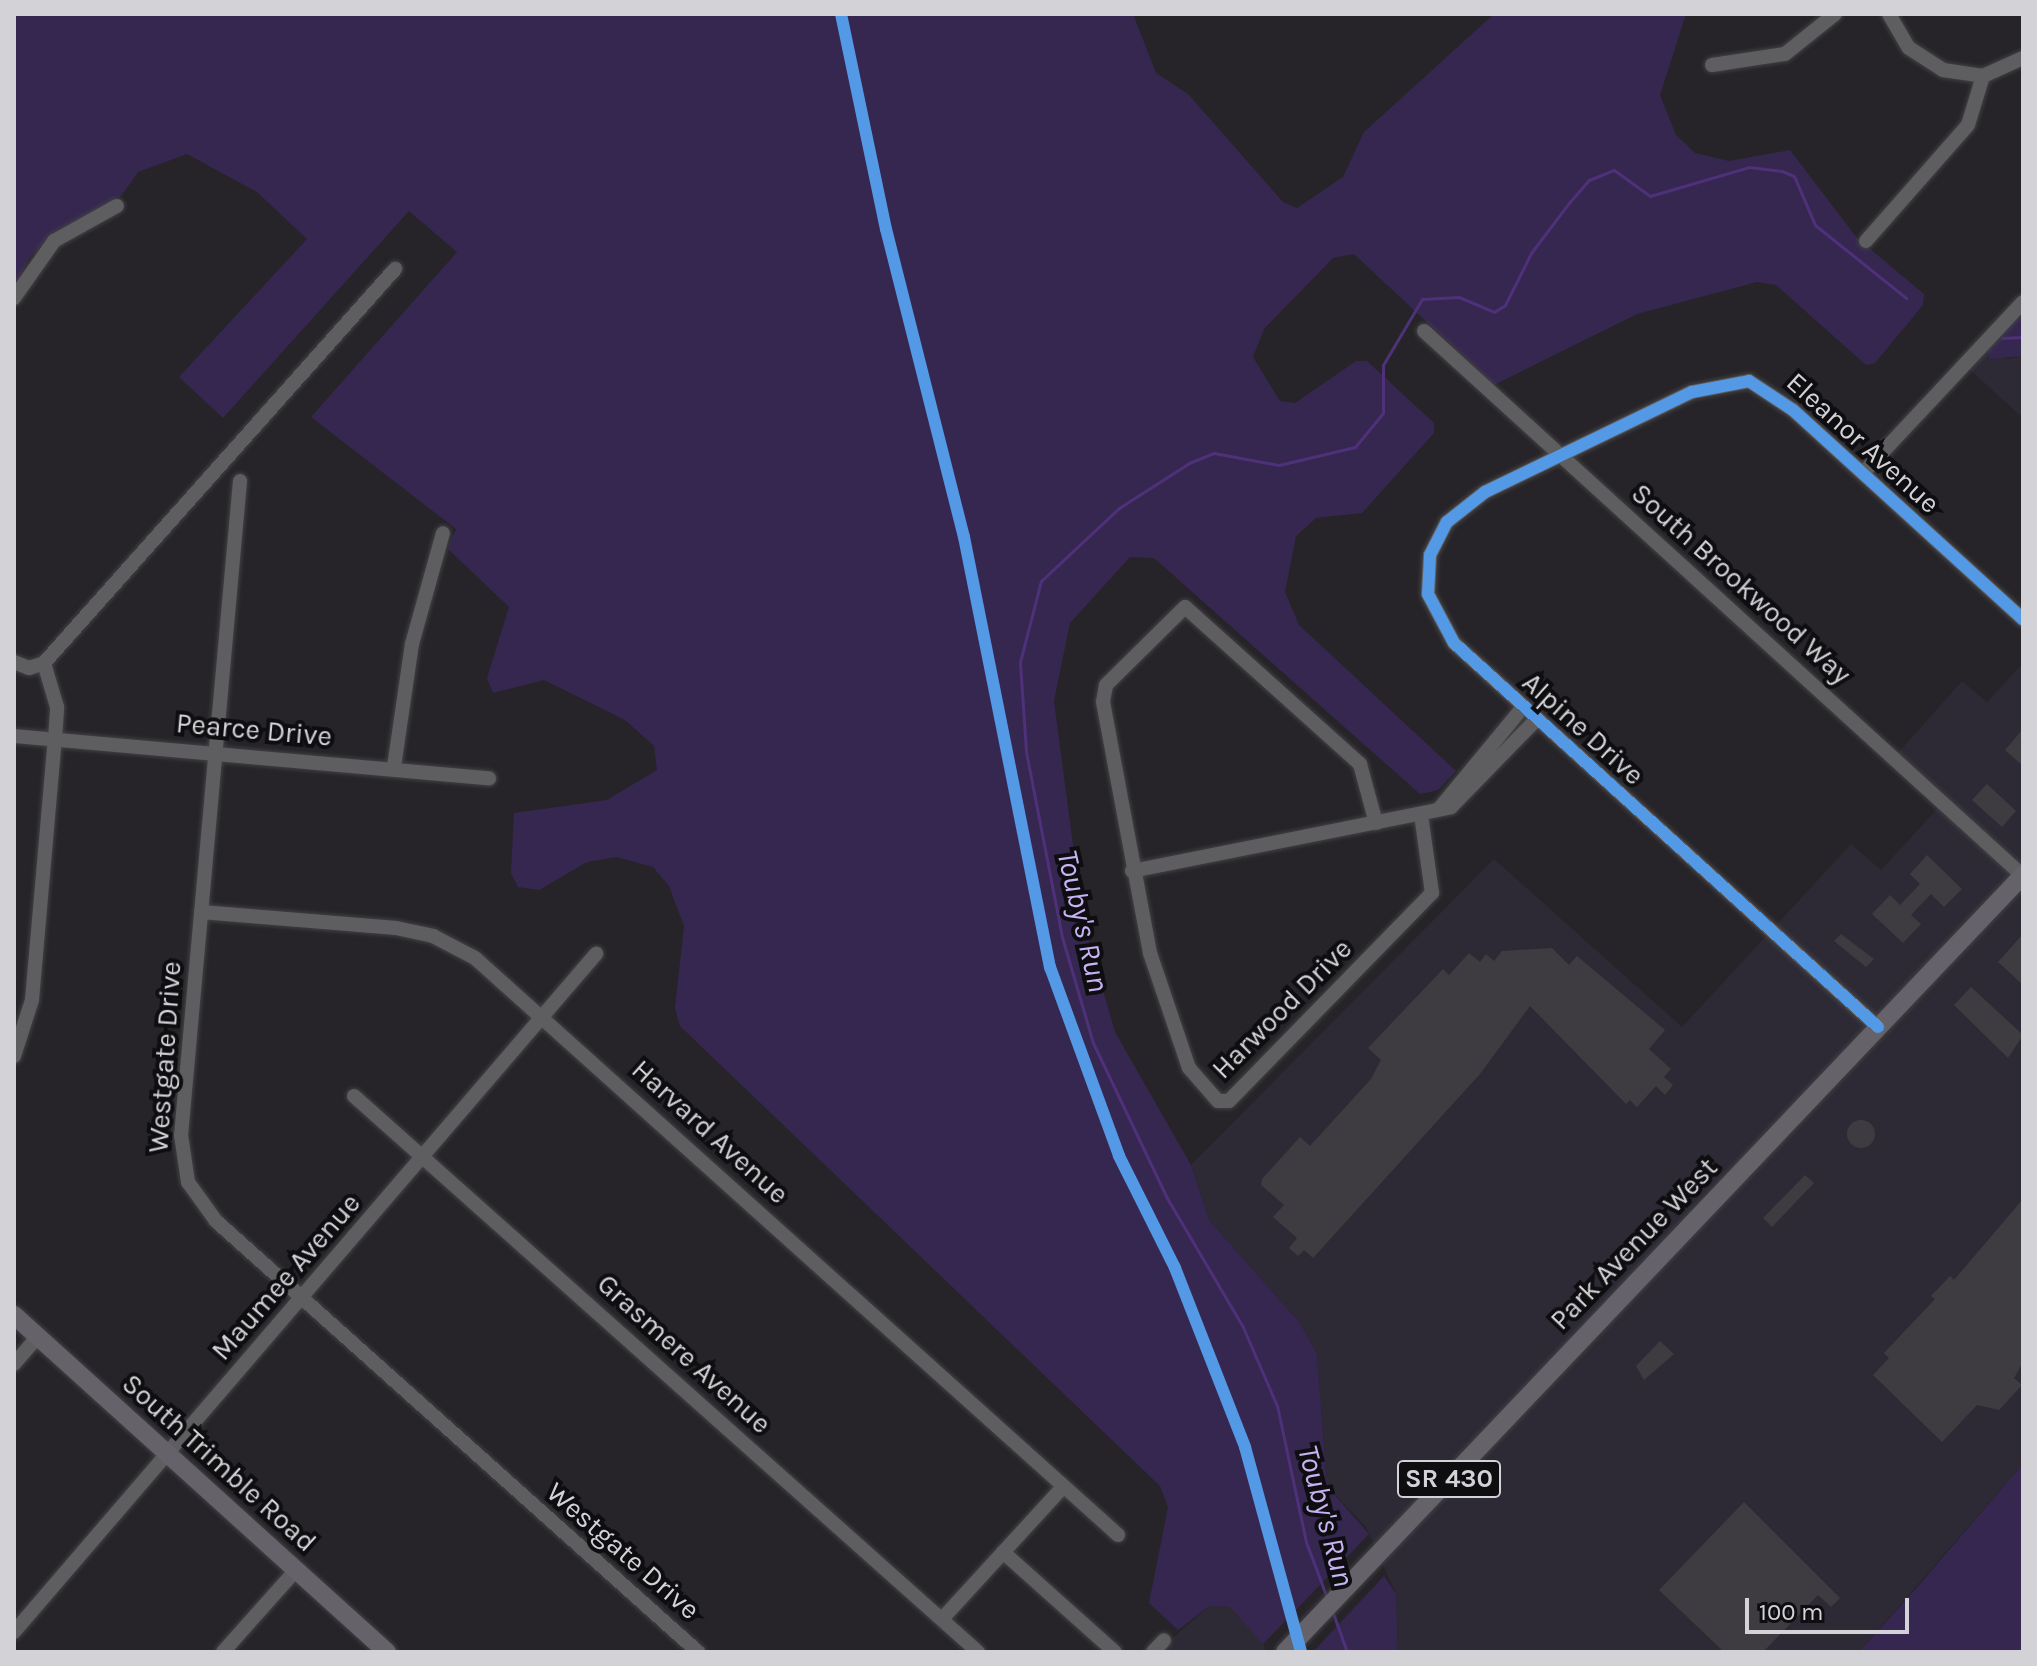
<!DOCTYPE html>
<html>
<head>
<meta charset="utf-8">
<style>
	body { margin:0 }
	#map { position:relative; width:2037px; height:1666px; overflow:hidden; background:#262428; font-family:Karla,sans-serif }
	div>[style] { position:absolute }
	.built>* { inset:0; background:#2d2a35 }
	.green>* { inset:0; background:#362751 }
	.stream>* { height:3px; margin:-1.5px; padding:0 1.5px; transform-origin:1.5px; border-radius:1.5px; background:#4e3178 }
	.building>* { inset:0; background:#3e3c40 }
	.round { border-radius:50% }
	.roads { filter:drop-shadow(0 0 2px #424144) drop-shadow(0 0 2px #424144) }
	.minor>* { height:14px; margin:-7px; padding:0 7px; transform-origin:7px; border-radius:7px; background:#5e5e60 }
	.major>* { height:18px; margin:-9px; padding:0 9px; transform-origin:9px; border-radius:9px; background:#66626a }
	.cycleway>* { height:12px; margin:-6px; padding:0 6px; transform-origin:6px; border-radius:6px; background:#5399e6 }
	span { translate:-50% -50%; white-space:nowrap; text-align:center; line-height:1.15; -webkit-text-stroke:8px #0e0d10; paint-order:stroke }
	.shield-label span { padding:2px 6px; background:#0e0d10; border:2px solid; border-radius:6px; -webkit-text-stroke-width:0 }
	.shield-label { font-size:26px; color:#d3d2d6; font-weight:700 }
	.street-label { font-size:28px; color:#d3d2d6 }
	.water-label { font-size:30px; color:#c7b2f3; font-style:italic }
	.frame { position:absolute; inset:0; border:16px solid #d3d2d6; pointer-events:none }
	.scale { position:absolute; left:1745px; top:1598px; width:164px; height:36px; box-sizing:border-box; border:4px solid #d3d2d6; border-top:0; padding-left:10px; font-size:24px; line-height:28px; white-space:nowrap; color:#d3d2d6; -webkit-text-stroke:6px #0e0d10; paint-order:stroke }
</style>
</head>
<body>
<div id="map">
	<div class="built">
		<i style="clip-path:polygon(1986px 349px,2008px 359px,2023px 356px,2023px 418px,1968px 368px)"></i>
		<i style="clip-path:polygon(2023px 663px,2023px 1464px,1859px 1652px,1398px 1652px,1396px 1594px,1366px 1527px,1327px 1486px,1317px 1354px,1300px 1323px,1209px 1220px,1191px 1165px,1494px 859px,1682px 1027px,1851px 844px,1881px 870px,1948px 797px,1898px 753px,1962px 681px,1987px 702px)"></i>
		<i style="clip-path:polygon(1209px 1606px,1230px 1607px,1261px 1636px,1266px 1652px,1157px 1652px)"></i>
	</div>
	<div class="green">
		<i style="clip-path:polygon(14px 14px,1133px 14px,1156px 73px,1188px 94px,1283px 202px,1297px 208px,1343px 177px,1364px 132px,1494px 14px,1686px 14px,1660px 95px,1676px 135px,1695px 153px,1729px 161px,1790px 150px,1857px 238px,1924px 294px,1923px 305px,1875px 363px,1866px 365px,1776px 285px,1757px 282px,1637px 314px,1494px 385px,1354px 254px,1333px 258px,1264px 329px,1253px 357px,1280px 401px,1295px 403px,1356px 361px,1367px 361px,1434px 423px,1434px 433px,1362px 513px,1316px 518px,1296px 536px,1285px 592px,1299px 625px,1456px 771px,1438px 790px,1420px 794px,1154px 558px,1130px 557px,1070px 623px,1054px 701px,1083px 921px,1115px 1032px,1191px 1165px,1209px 1220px,1300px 1323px,1317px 1354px,1327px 1486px,1369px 1534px,1263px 1644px,1230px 1607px,1209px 1606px,1178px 1630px,1149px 1603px,1168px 1507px,1160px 1486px,680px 1026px,675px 1008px,684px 926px,669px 886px,653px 867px,616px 857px,587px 862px,539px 890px,518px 887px,511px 873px,514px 813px,607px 800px,657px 770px,654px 746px,625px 720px,544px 680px,493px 693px,487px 678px,509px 607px,448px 549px,456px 529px,311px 417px,457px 252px,409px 211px,223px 418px,179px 377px,307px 239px,257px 192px,187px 154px,138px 172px,122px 195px,52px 235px,29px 258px,14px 290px)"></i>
		<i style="clip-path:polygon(2023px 314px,2023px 356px,1990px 359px,1986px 349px)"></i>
		<i style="clip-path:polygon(2023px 1464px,2023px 1652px,1859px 1652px,1919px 1585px)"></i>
		<i style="clip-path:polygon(1384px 1576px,1396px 1594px,1398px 1652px,1313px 1652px)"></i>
	</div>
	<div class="stream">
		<i style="left:2002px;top:338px;width:21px;rotate:-3deg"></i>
		<i style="left:1327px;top:1598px;width:60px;rotate:-110.6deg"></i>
		<i style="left:1306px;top:1542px;width:139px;rotate:-102deg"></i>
		<i style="left:1277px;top:1406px;width:86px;rotate:-113.3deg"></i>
		<i style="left:1243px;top:1327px;width:150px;rotate:-120.5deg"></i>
		<i style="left:1167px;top:1198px;width:172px;rotate:-115.5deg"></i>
		<i style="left:1093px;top:1043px;width:110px;rotate:-106.3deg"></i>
		<i style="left:1062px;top:937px;width:189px;rotate:-101deg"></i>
		<i style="left:1026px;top:751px;width:89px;rotate:-93.9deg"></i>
		<i style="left:1020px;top:662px;width:84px;rotate:-75.5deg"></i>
		<i style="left:1041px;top:581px;width:107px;rotate:-43.1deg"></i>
		<i style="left:1119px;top:508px;width:83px;rotate:-32.7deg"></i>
		<i style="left:1189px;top:463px;width:27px;rotate:-22deg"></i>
		<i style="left:1214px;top:453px;width:66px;rotate:10.5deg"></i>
		<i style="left:1279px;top:465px;width:78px;rotate:-13.3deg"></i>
		<i style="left:1355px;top:447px;width:44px;rotate:-50.5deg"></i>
		<i style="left:1383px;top:413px;width:48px;rotate:-90deg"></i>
		<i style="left:1383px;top:365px;width:77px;rotate:-59.4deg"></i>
		<i style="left:1422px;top:299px;width:37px;rotate:-3deg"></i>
		<i style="left:1459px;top:297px;width:38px;rotate:23deg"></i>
		<i style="left:1494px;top:312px;width:13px;rotate:-32deg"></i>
		<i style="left:1505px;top:305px;width:58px;rotate:-63.4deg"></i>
		<i style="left:1531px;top:253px;width:61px;rotate:-52.9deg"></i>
		<i style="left:1568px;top:204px;width:32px;rotate:-49deg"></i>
		<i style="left:1589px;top:180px;width:27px;rotate:-22deg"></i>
		<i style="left:1614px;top:170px;width:44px;rotate:35.8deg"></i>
		<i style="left:1650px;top:196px;width:103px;rotate:-16.3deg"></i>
		<i style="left:1749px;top:167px;width:33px;rotate:7deg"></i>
		<i style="left:1782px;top:171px;width:13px;rotate:23deg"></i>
		<i style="left:1794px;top:176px;width:53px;rotate:66.8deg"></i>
		<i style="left:1815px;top:225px;width:117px;rotate:38.7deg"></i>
		<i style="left:1333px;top:1613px;width:41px;rotate:70.3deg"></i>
	</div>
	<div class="building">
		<i style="clip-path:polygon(2023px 729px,2023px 766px,2005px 750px)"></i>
		<i style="clip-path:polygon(1987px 784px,2016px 811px,2002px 827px,1972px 800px)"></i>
		<i style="clip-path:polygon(1927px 855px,1962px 889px,1944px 907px,1931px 894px,1911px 915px,1921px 924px,1903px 943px,1872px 914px,1890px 895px,1900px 905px,1920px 884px,1910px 874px)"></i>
		<i style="clip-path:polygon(1841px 934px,1874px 959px,1866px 967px,1834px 941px)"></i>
		<i style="clip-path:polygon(2023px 934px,2023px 985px,1998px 962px)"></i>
		<i style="clip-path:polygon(1552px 948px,1569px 965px,1577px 956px,1665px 1030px,1649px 1049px,1671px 1069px,1664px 1077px,1673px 1085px,1665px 1095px,1656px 1086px,1637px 1107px,1630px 1100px,1626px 1104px,1530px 1006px,1480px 1074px,1313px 1258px,1304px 1250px,1298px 1256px,1289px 1248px,1297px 1238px,1273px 1217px,1284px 1205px,1261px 1185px,1262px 1179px,1300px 1137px,1310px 1146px,1371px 1079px,1381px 1060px,1368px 1048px,1443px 969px,1449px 975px,1469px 953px,1480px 962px,1486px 954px,1494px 961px,1502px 951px)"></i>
		<i style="clip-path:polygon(1971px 987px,2023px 1035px,2008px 1058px,1954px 1005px)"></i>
		<i class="round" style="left:1847px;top:1120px;width:28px;height:28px"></i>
		<i style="clip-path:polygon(1805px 1175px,1814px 1183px,1772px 1227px,1763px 1218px)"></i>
		<i style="clip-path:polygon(2023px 1199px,2023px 1362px,2014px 1378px,2022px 1385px,1999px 1410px,1977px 1405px,1942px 1442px,1873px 1375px,1889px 1358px,1884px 1353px,1935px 1299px,1931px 1296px,1950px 1276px,1954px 1280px)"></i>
		<i style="clip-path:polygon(1660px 1341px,1674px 1354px,1644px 1380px,1636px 1366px)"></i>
		<i style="clip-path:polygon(1744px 1502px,1840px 1598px,1831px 1607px,1818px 1595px,1763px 1652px,1724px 1652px,1659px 1590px)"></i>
	</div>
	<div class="roads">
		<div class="minor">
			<i style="left:1889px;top:14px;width:39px;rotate:60deg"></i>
			<i style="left:1909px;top:48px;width:40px;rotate:32.9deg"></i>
			<i style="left:1943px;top:70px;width:40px;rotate:8.5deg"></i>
			<i style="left:1983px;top:76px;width:44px;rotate:-24.2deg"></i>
			<i style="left:1712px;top:65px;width:74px;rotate:-8.6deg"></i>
			<i style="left:1785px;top:54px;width:64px;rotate:-38.7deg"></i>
			<i style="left:1866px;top:241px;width:154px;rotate:-48.7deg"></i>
			<i style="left:1968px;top:125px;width:51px;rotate:-73deg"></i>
			<i style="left:14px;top:298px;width:70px;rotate:-54.9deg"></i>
			<i style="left:54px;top:241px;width:72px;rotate:-29.1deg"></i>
			<i style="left:1424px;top:331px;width:810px;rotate:42.3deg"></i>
			<i style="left:1863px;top:473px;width:234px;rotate:-46.9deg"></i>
			<i style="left:240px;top:481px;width:657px;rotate:95.15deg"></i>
			<i style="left:181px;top:1135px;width:48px;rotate:81.5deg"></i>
			<i style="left:188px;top:1182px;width:48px;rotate:54.3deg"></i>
			<i style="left:216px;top:1221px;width:647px;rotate:41.8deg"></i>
			<i style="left:14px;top:662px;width:16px;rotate:22deg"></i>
			<i style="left:29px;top:668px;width:16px;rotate:-18deg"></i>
			<i style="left:44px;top:663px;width:528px;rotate:-48.3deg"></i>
			<i style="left:14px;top:736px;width:477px;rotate:5.1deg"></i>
			<i style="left:394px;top:767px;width:124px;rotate:-81.7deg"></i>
			<i style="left:412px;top:644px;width:115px;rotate:-74.4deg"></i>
			<i style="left:1439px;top:809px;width:132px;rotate:-50.5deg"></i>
			<i style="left:1376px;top:823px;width:61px;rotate:-105.2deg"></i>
			<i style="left:1360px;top:764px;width:235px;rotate:-138.1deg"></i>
			<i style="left:1185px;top:607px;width:111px;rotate:135.4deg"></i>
			<i style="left:1106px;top:685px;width:17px;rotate:100deg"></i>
			<i style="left:1103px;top:702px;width:255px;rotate:79.4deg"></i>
			<i style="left:1150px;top:953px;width:121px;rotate:71.3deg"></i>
			<i style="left:1189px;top:1068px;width:44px;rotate:48.7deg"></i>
			<i style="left:1218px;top:1101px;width:11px"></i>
			<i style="left:1229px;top:1101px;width:291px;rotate:-45.7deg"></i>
			<i style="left:1432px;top:893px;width:79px;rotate:-98deg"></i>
			<i style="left:1132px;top:871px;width:325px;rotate:-11.3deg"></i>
			<i style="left:1451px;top:807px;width:123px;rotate:-45.7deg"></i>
			<i style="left:201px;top:912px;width:196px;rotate:4.7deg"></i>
			<i style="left:396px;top:928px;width:38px;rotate:12deg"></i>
			<i style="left:433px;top:936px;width:47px;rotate:27.6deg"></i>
			<i style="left:475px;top:958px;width:864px;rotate:41.9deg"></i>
			<i style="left:1878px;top:1027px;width:572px;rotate:-137.83deg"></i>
			<i style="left:1454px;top:643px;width:55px;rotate:-118deg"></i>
			<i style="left:1428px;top:594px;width:39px;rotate:-87deg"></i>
			<i style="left:1430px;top:555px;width:37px;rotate:-63deg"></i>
			<i style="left:1447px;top:522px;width:48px;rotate:-38.3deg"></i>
			<i style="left:1485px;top:492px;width:230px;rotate:-25.8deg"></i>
			<i style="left:1692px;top:392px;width:58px;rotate:-10.9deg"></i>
			<i style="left:1749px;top:381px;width:53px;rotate:33.4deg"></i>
			<i style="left:1793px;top:410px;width:311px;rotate:42.3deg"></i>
			<i style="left:14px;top:1056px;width:59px;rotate:-72.2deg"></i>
			<i style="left:32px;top:1000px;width:262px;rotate:-85deg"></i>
			<i style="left:55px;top:739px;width:32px;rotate:-86deg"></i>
			<i style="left:57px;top:707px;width:46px;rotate:-106.5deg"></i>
			<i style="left:354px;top:1096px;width:836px;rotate:41.7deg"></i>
			<i style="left:14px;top:1364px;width:37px;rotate:-49deg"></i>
			<i style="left:1003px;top:1552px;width:150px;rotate:41.8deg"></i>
			<i style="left:942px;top:1619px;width:180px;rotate:-47.5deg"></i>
			<i style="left:14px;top:1632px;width:894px;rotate:-49.36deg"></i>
			<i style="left:223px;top:1652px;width:110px;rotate:-48.3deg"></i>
			<i style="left:1153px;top:1652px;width:16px;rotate:-47deg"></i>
		</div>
		<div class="major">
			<i style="left:14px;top:1315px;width:503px;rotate:42.1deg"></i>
			<i style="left:1285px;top:1652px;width:1072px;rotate:-46.47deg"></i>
		</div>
	</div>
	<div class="cycleway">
		<i style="left:841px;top:14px;width:220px;rotate:78.2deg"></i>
		<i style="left:886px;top:229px;width:318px;rotate:75.8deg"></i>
		<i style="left:964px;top:537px;width:439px;rotate:78.7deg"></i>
		<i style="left:1050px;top:967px;width:201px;rotate:69.9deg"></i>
		<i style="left:1119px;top:1156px;width:125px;rotate:63.4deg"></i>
		<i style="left:1175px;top:1268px;width:192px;rotate:68.6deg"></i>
		<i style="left:1245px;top:1447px;width:213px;rotate:74.7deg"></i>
		<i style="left:1878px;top:1027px;width:572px;rotate:-137.83deg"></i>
		<i style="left:1454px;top:643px;width:55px;rotate:-118deg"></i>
		<i style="left:1428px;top:594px;width:39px;rotate:-87deg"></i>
		<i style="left:1430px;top:555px;width:37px;rotate:-63deg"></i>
		<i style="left:1447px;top:522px;width:48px;rotate:-38.3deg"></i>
		<i style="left:1485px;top:492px;width:230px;rotate:-25.8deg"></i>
		<i style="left:1692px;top:392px;width:58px;rotate:-10.9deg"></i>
		<i style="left:1749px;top:381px;width:53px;rotate:33.4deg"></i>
		<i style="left:1793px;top:410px;width:311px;rotate:42.3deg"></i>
	</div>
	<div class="shield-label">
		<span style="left:1449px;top:1479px">SR 430</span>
	</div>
	<div class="street-label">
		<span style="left:1863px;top:443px;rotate:42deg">Eleanor Avenue</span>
		<span style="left:1741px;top:584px;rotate:42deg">South Brookwood Way</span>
		<span style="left:1583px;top:729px;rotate:42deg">Alpine Drive</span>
		<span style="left:254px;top:730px;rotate:5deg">Pearce Drive</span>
		<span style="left:1282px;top:1009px;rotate:-45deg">Harwood Drive</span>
		<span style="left:165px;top:1057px;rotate:-86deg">Westgate Drive</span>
		<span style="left:710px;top:1132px;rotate:42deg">Harvard Avenue</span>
		<span style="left:1634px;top:1244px;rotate:-46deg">Park Avenue West</span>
		<span style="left:286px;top:1277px;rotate:-49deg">Maumee Avenue</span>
		<span style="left:684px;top:1354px;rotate:42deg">Grasmere Avenue</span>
		<span style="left:219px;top:1463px;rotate:42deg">South Trimble Road</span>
		<span style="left:623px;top:1551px;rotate:41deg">Westgate Drive</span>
	</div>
	<div class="water-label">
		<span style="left:1083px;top:921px;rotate:77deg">Touby's Run</span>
		<span style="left:1326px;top:1516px;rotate:75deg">Touby's Run</span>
	</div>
	<div class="frame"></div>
	<div class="scale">100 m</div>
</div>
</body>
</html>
